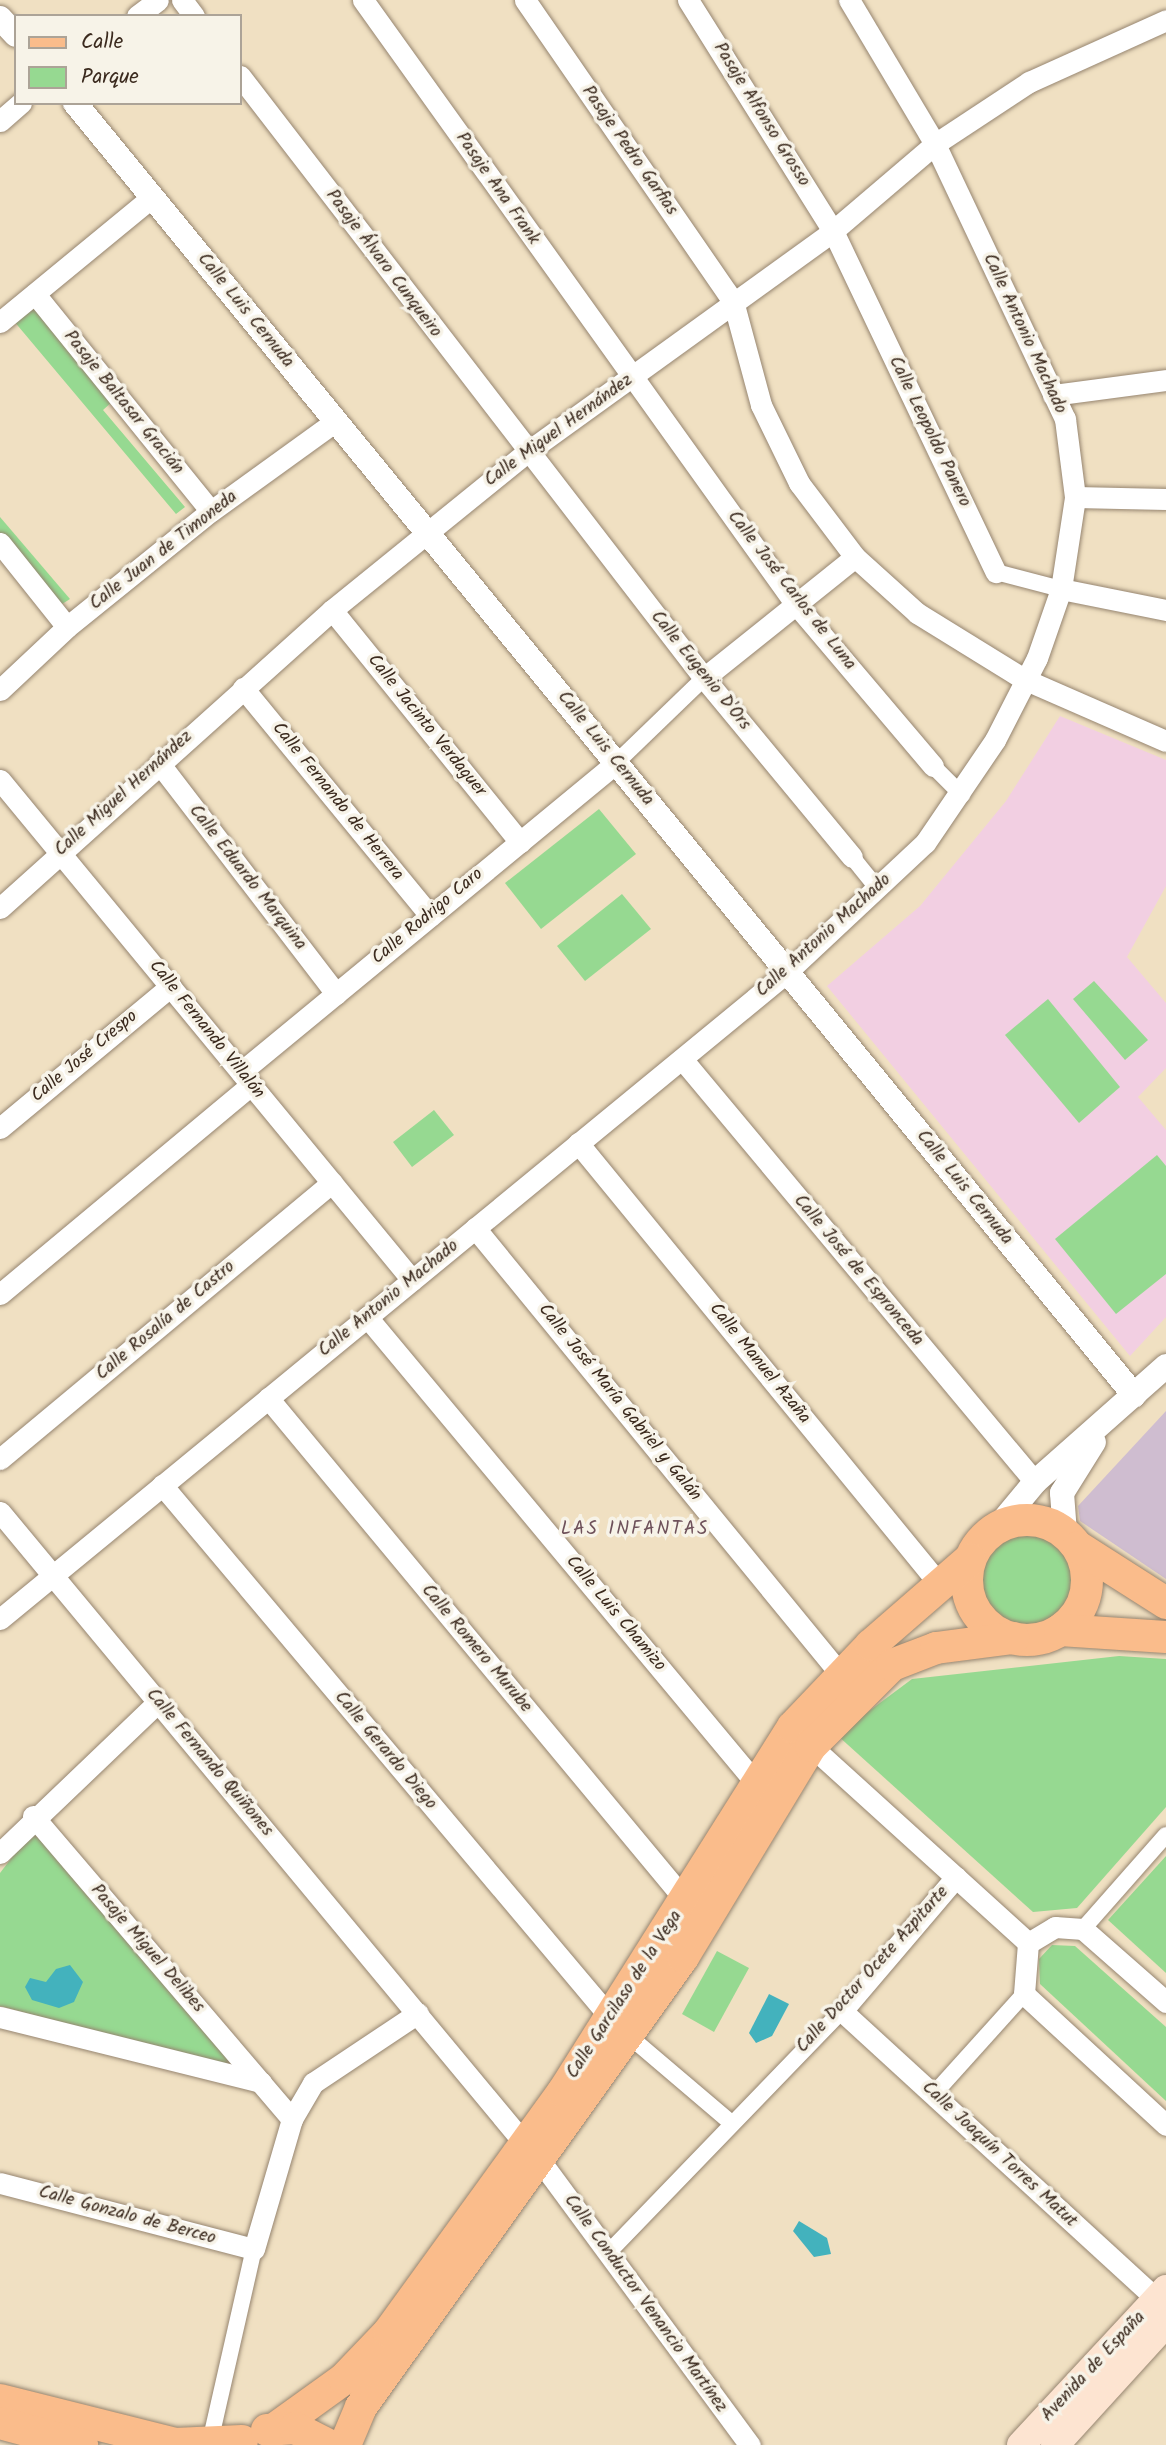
<!DOCTYPE html>
<html>
<head>
<meta charset="utf-8">
<style>
	body { margin:0 }
	#map { position:relative; width:1166px; height:2445px; overflow:hidden; background:#f0e0c2; font-family:Kalam,sans-serif }
	div>[style] { position:absolute }
	.built>* { inset:0; background:#f2cfe2 }
	.industrial>* { inset:0; background:#cfbdd0 }
	.green>* { inset:0; background:#96d991 }
	.round { border-radius:50% }
	.water>* { inset:0; background:#43b2bd }
	.roads { filter:drop-shadow(0 0 2px #968570) drop-shadow(0 0 2px #968570) }
	.pedestrian>* { height:16px; margin:-8px; padding:0 8px; transform-origin:8px; border-radius:8px; background:#fff }
	.minor>* { height:21px; margin:-10.5px; padding:0 10.5px; transform-origin:10.5px; border-radius:10.5px; background:#fff }
	.tertiary>* { height:24px; margin:-12px; padding:0 12px; transform-origin:12px; border-radius:12px; background:#fff }
	.secondary>* { height:28px; margin:-14px; padding:0 14px; transform-origin:14px; border-radius:14px; background:#fde4d1 }
	.primary>* { height:32px; margin:-16px; padding:0 16px; transform-origin:16px; border-radius:16px; background:#fabc8b }
	.primary>.ring { margin:-16px; padding:0; box-sizing:content-box; background:none; border:32px solid #fabc8b; border-radius:50% }
	span { translate:-50% -50%; white-space:nowrap; text-align:center; line-height:1.15; -webkit-text-stroke:7px #f7f3e8; paint-order:stroke }
	.street-label { font-size:18px; color:#3b2a1e }
	.neighbourhood-label { font-size:19px; color:#6e515a; letter-spacing:2px }
	.legend { position:absolute; left:14px; top:14px; width:228px; height:91px; box-sizing:border-box; background:#f7f3e8; border:2px solid #aca397; margin:0; padding:9px 12px; list-style:none; font-size:21px; color:#3b2a1e }
	.legend li { display:flex; align-items:center; gap:14px; height:35px }
	.legend b { width:35px; border:2px solid #aca397 }
</style>
</head>
<body>
<div id="map">
	<div class="built">
		<i style="clip-path:polygon(1060px 716px,1166px 760px,1166px 886px,1127px 957px,1166px 1003px,1166px 1068px,1138px 1097px,1166px 1130px,1166px 1317px,1130px 1356px,827px 986px,920px 906px,1006px 801px)"></i>
	</div>
	<div class="industrial">
		<i style="clip-path:polygon(1166px 1411px,1166px 1579px,1080px 1521px,1078px 1506px)"></i>
	</div>
	<div class="green">
		<i style="clip-path:polygon(32px 305px,113px 401px,103px 410px,185px 507px,176px 514px,13px 320px)"></i>
		<i style="clip-path:polygon(0 517px,70px 599px,48px 613px,0 552px)"></i>
		<i style="clip-path:polygon(599px 809px,636px 854px,541px 929px,505px 883px)"></i>
		<i style="clip-path:polygon(622px 894px,651px 929px,585px 981px,557px 946px)"></i>
		<i style="clip-path:polygon(1094px 981px,1148px 1040px,1125px 1060px,1073px 999px)"></i>
		<i style="clip-path:polygon(1048px 999px,1120px 1087px,1079px 1123px,1005px 1035px)"></i>
		<i style="clip-path:polygon(434px 1110px,454px 1135px,412px 1167px,393px 1142px)"></i>
		<i style="clip-path:polygon(1157px 1155px,1166px 1166px,1166px 1274px,1116px 1314px,1055px 1239px)"></i>
		<i class="round" style="left:979px;top:1533px;width:94px;height:94px"></i>
		<i style="clip-path:polygon(1119px 1656px,1166px 1659px,1166px 1807px,1077px 1908px,1033px 1912px,837px 1735px,912px 1679px)"></i>
		<i style="clip-path:polygon(33px 1830px,245px 2072px,0 2006px,0 1873px)"></i>
		<i style="clip-path:polygon(1166px 1856px,1166px 1973px,1108px 1920px)"></i>
		<i style="clip-path:polygon(1052px 1945px,1075px 1946px,1166px 2027px,1166px 2101px,1040px 1984px,1039px 1959px)"></i>
		<i style="clip-path:polygon(717px 1951px,749px 1968px,714px 2032px,682px 2014px)"></i>
	</div>
	<div class="water">
		<i style="clip-path:polygon(70px 1965px,83px 1982px,74px 2002px,59px 2008px,32px 2000px,25px 1987px,30px 1978px,46px 1982px,56px 1969px)"></i>
		<i style="clip-path:polygon(769px 1994px,789px 2004px,772px 2036px,756px 2043px,749px 2033px)"></i>
		<i style="clip-path:polygon(799px 2221px,827px 2238px,831px 2254px,814px 2257px,793px 2231px)"></i>
	</div>
	<div class="roads">
		<div class="pedestrian">
			<i style="left:996px;top:572px;width:67px;rotate:14.7deg"></i>
			<i style="left:616px;top:763px;width:122px;rotate:-44deg"></i>
			<i style="left:933px;top:766px;width:41px;rotate:45deg"></i>
			<i style="left:852px;top:857px;width:40px;rotate:51deg"></i>
			<i style="left:1083px;top:1929px;width:125px;rotate:-48.6deg"></i>
			<i style="left:629px;top:2036px;width:133px;rotate:40.4deg"></i>
			<i style="left:933px;top:2095px;width:136px;rotate:-48deg"></i>
			<i style="left:607px;top:2254px;width:338px;rotate:-46deg"></i>
			<i style="left:210px;top:2442px;width:198px;rotate:-77.2deg"></i>
		</div>
		<div class="minor">
			<i style="left:182px;top:0;width:20px;rotate:53deg"></i>
			<i style="left:363px;top:0;width:740px;rotate:54.4deg"></i>
			<i style="left:794px;top:602px;width:215px;rotate:49.7deg"></i>
			<i style="left:525px;top:0;width:366px;rotate:55.4deg"></i>
			<i style="left:733px;top:301px;width:108px;rotate:74.9deg"></i>
			<i style="left:761px;top:405px;width:87px;rotate:64deg"></i>
			<i style="left:799px;top:483px;width:93px;rotate:52.9deg"></i>
			<i style="left:855px;top:557px;width:84px;rotate:42.1deg"></i>
			<i style="left:917px;top:613px;width:126px;rotate:31.7deg"></i>
			<i style="left:1024px;top:679px;width:155px;rotate:23.6deg"></i>
			<i style="left:688px;top:0;width:273px;rotate:57.9deg"></i>
			<i style="left:833px;top:231px;width:378px;rotate:64.5deg"></i>
			<i style="left:137px;top:16px;width:26px;rotate:-37deg"></i>
			<i style="left:240px;top:76px;width:760px;rotate:52.38deg"></i>
			<i style="left:704px;top:678px;width:232px;rotate:50.4deg"></i>
			<i style="left:0;top:121px;width:28px;rotate:-41deg"></i>
			<i style="left:35px;top:294px;width:279px;rotate:51deg"></i>
			<i style="left:0;top:322px;width:197px;rotate:-39.4deg"></i>
			<i style="left:1053px;top:395px;width:114px;rotate:-7.6deg"></i>
			<i style="left:1075px;top:497px;width:91px;rotate:1.3deg"></i>
			<i style="left:0;top:543px;width:107px;rotate:51.4deg"></i>
			<i style="left:1061px;top:589px;width:107px;rotate:11.3deg"></i>
			<i style="left:332px;top:610px;width:299px;rotate:51deg"></i>
			<i style="left:704px;top:678px;width:193px;rotate:-38.7deg"></i>
			<i style="left:243px;top:688px;width:295px;rotate:50.6deg"></i>
			<i style="left:0;top:690px;width:92px;rotate:-43.2deg"></i>
			<i style="left:67px;top:627px;width:185px;rotate:-38.9deg"></i>
			<i style="left:211px;top:511px;width:154px;rotate:-35.8deg"></i>
			<i style="left:159px;top:763px;width:291px;rotate:52.5deg"></i>
			<i style="left:0;top:780px;width:648px;rotate:50.51deg"></i>
			<i style="left:0;top:908px;width:446px;rotate:-41.9deg"></i>
			<i style="left:332px;top:610px;width:251px;rotate:-39deg"></i>
			<i style="left:527px;top:452px;width:377px;rotate:-35.8deg"></i>
			<i style="left:833px;top:231px;width:134px;rotate:-40.5deg"></i>
			<i style="left:935px;top:144px;width:113px;rotate:-33.4deg"></i>
			<i style="left:1029px;top:82px;width:150px;rotate:-24.3deg"></i>
			<i style="left:682px;top:1059px;width:551px;rotate:50.15deg"></i>
			<i style="left:241px;top:1072px;width:486px;rotate:-39.5deg"></i>
			<i style="left:0;top:1128px;width:222px;rotate:-39.7deg"></i>
			<i style="left:578px;top:1143px;width:571px;rotate:50.68deg"></i>
			<i style="left:475px;top:1228px;width:579px;rotate:50.68deg"></i>
			<i style="left:0;top:1294px;width:327px;rotate:-39.8deg"></i>
			<i style="left:367px;top:1317px;width:606px;rotate:50.16deg"></i>
			<i style="left:268px;top:1398px;width:653px;rotate:50.28deg"></i>
			<i style="left:0;top:1459px;width:432px;rotate:-39.8deg"></i>
			<i style="left:162px;top:1485px;width:696px;rotate:49.9deg"></i>
			<i style="left:0;top:1512px;width:820px;rotate:50.29deg"></i>
			<i style="left:0;top:1619px;width:1019px;rotate:-39.42deg"></i>
			<i style="left:787px;top:972px;width:189px;rotate:-43.1deg"></i>
			<i style="left:925px;top:843px;width:125px;rotate:-55.8deg"></i>
			<i style="left:995px;top:740px;width:92px;rotate:-62.9deg"></i>
			<i style="left:1037px;top:658px;width:73px;rotate:-70.8deg"></i>
			<i style="left:1061px;top:589px;width:93px;rotate:-81.3deg"></i>
			<i style="left:1075px;top:497px;width:79px;rotate:-97.3deg"></i>
			<i style="left:1065px;top:419px;width:304px;rotate:-115.3deg"></i>
			<i style="left:935px;top:144px;width:168px;rotate:-120.8deg"></i>
			<i style="left:811px;top:1746px;width:293px;rotate:42.2deg"></i>
			<i style="left:33px;top:1816px;width:399px;rotate:49.5deg"></i>
			<i style="left:0;top:1853px;width:219px;rotate:-43.7deg"></i>
			<i style="left:956px;top:1877px;width:176px;rotate:130.4deg"></i>
			<i style="left:842px;top:2011px;width:427px;rotate:42.5deg"></i>
			<i style="left:1166px;top:2002px;width:111px;rotate:-138.7deg"></i>
			<i style="left:1083px;top:1929px;width:28px;rotate:-176deg"></i>
			<i style="left:1055px;top:1927px;width:31px;rotate:149deg"></i>
			<i style="left:1028px;top:1943px;width:51px;rotate:94.5deg"></i>
			<i style="left:1024px;top:1994px;width:193px;rotate:42.7deg"></i>
			<i style="left:0;top:2017px;width:269px;rotate:14deg"></i>
			<i style="left:541px;top:2162px;width:352px;rotate:53.6deg"></i>
			<i style="left:0;top:2183px;width:262px;rotate:14.6deg"></i>
			<i style="left:254px;top:2249px;width:135px;rotate:-73.7deg"></i>
			<i style="left:292px;top:2119px;width:42px;rotate:-59.7deg"></i>
			<i style="left:313px;top:2083px;width:126px;rotate:-33.7deg"></i>
		</div>
		<div class="tertiary">
			<i style="left:0;top:18px;width:23px;rotate:47deg"></i>
			<i style="left:75px;top:103px;width:1671px;rotate:50.66deg"></i>
			<i style="left:997px;top:1528px;width:60px;rotate:-50.4deg"></i>
			<i style="left:1035px;top:1482px;width:175px;rotate:-41.5deg"></i>
			<i style="left:1065px;top:1533px;width:40px;rotate:-94.3deg"></i>
			<i style="left:1062px;top:1493px;width:60px;rotate:-57.9deg"></i>
		</div>
		<div class="secondary">
			<i style="left:1021px;top:2445px;width:213px;rotate:-47.1deg"></i>
			<i style="left:1055px;top:2445px;width:165px;rotate:-47.7deg"></i>
		</div>
		<div class="primary">
			<i class="ring" style="left:967px;top:1520px;width:88px;height:88px"></i>
			<i style="left:1078px;top:1547px;width:104px;rotate:32.5deg"></i>
			<i style="left:1060px;top:1630px;width:106px;rotate:3.8deg"></i>
			<i style="left:0;top:2400px;width:180px;rotate:14.1deg"></i>
			<i style="left:175px;top:2444px;width:67px;rotate:-2.6deg"></i>
			<i style="left:0;top:2423px;width:85px;rotate:15deg"></i>
			<i style="left:276px;top:2428px;width:84px;rotate:-35.8deg"></i>
			<i style="left:344px;top:2379px;width:65px;rotate:-46.2deg"></i>
			<i style="left:389px;top:2332px;width:296px;rotate:-54.1deg"></i>
			<i style="left:563px;top:2092px;width:431px;rotate:-57.8deg"></i>
			<i style="left:793px;top:1727px;width:113px;rotate:-46.4deg"></i>
			<i style="left:871px;top:1645px;width:131px;rotate:-41deg"></i>
			<i style="left:267px;top:2430px;width:28px;rotate:-4deg"></i>
			<i style="left:295px;top:2428px;width:38px;rotate:27deg"></i>
			<i style="left:345px;top:2445px;width:41px;rotate:-67.2deg"></i>
			<i style="left:361px;top:2407px;width:553px;rotate:-54.41deg"></i>
			<i style="left:683px;top:1957px;width:247px;rotate:-58.8deg"></i>
			<i style="left:811px;top:1746px;width:115px;rotate:-45deg"></i>
			<i style="left:892px;top:1665px;width:47px;rotate:-21.1deg"></i>
			<i style="left:936px;top:1648px;width:78px;rotate:-7.4deg"></i>
		</div>
	</div>
	<div class="street-label">
		<span style="left:761px;top:115px;rotate:58deg">Pasaje Alfonso Grosso</span>
		<span style="left:629px;top:151px;rotate:55deg">Pasaje Pedro Garfias</span>
		<span style="left:497px;top:189px;rotate:55deg">Pasaje Ana Frank</span>
		<span style="left:383px;top:264px;rotate:53deg">Pasaje Álvaro Cunqueiro</span>
		<span style="left:245px;top:311px;rotate:51deg">Calle Luis Cernuda</span>
		<span style="left:1024px;top:334px;rotate:65deg">Calle Antonio Machado</span>
		<span style="left:123px;top:403px;rotate:51deg">Pasaje Baltasar Gracián</span>
		<span style="left:559px;top:431px;rotate:-36deg">Calle Miguel Hernández</span>
		<span style="left:929px;top:432px;rotate:64deg">Calle Leopoldo Panero</span>
		<span style="left:164px;top:551px;rotate:-38deg">Calle Juan de Timoneda</span>
		<span style="left:791px;top:591px;rotate:52deg">Calle José Carlos de Luna</span>
		<span style="left:700px;top:671px;rotate:51deg">Calle Eugenio D'Ors</span>
		<span style="left:426px;top:726px;rotate:51deg">Calle Jacinto Verdaguer</span>
		<span style="left:605px;top:749px;rotate:51deg">Calle Luis Cernuda</span>
		<span style="left:124px;top:794px;rotate:-42deg">Calle Miguel Hernández</span>
		<span style="left:337px;top:802px;rotate:51deg">Calle Fernando de Herrera</span>
		<span style="left:247px;top:878px;rotate:52deg">Calle Eduardo Marquina</span>
		<span style="left:428px;top:917px;rotate:-40deg">Calle Rodrigo Caro</span>
		<span style="left:824px;top:936px;rotate:-42deg">Calle Antonio Machado</span>
		<span style="left:206px;top:1030px;rotate:51deg">Calle Fernando Villalón</span>
		<span style="left:85px;top:1057px;rotate:-40deg">Calle José Crespo</span>
		<span style="left:964px;top:1188px;rotate:51deg">Calle Luis Cernuda</span>
		<span style="left:858px;top:1271px;rotate:50deg">Calle José de Espronceda</span>
		<span style="left:389px;top:1299px;rotate:-39deg">Calle Antonio Machado</span>
		<span style="left:166px;top:1321px;rotate:-40deg">Calle Rosalía de Castro</span>
		<span style="left:759px;top:1364px;rotate:51deg">Calle Manuel Azaña</span>
		<span style="left:619px;top:1403px;rotate:51deg">Calle José María Gabriel y Galán</span>
		<span style="left:615px;top:1614px;rotate:50deg">Calle Luis Chamizo</span>
		<span style="left:476px;top:1649px;rotate:50deg">Calle Romero Murube</span>
		<span style="left:385px;top:1751px;rotate:50deg">Calle Gerardo Diego</span>
		<span style="left:209px;top:1763px;rotate:50deg">Calle Fernando Quiñones</span>
		<span style="left:147px;top:1949px;rotate:49deg">Pasaje Miguel Delibes</span>
		<span style="left:873px;top:1970px;rotate:-48deg">Calle Doctor Ocete Azpitarte</span>
		<span style="left:625px;top:1995px;rotate:-57deg">Calle Garcilaso de la Vega</span>
		<span style="left:999px;top:2155px;rotate:43deg">Calle Joaquín Torres Matut</span>
		<span style="left:127px;top:2216px;rotate:15deg">Calle Gonzalo de Berceo</span>
		<span style="left:645px;top:2304px;rotate:54deg">Calle Conductor Venancio Martínez</span>
		<span style="left:1094px;top:2367px;rotate:-47deg">Avenida de España</span>
	</div>
	<div class="neighbourhood-label">
		<span style="left:635px;top:1530px">LAS INFANTAS</span>
	</div>
	<ul class="legend">
	<li><b style="height:9px;background:#fabc8b"></b>Calle</li>
	<li><b style="height:19px;background:#96d991"></b>Parque</li>
	</ul>
</div>
</body>
</html>
